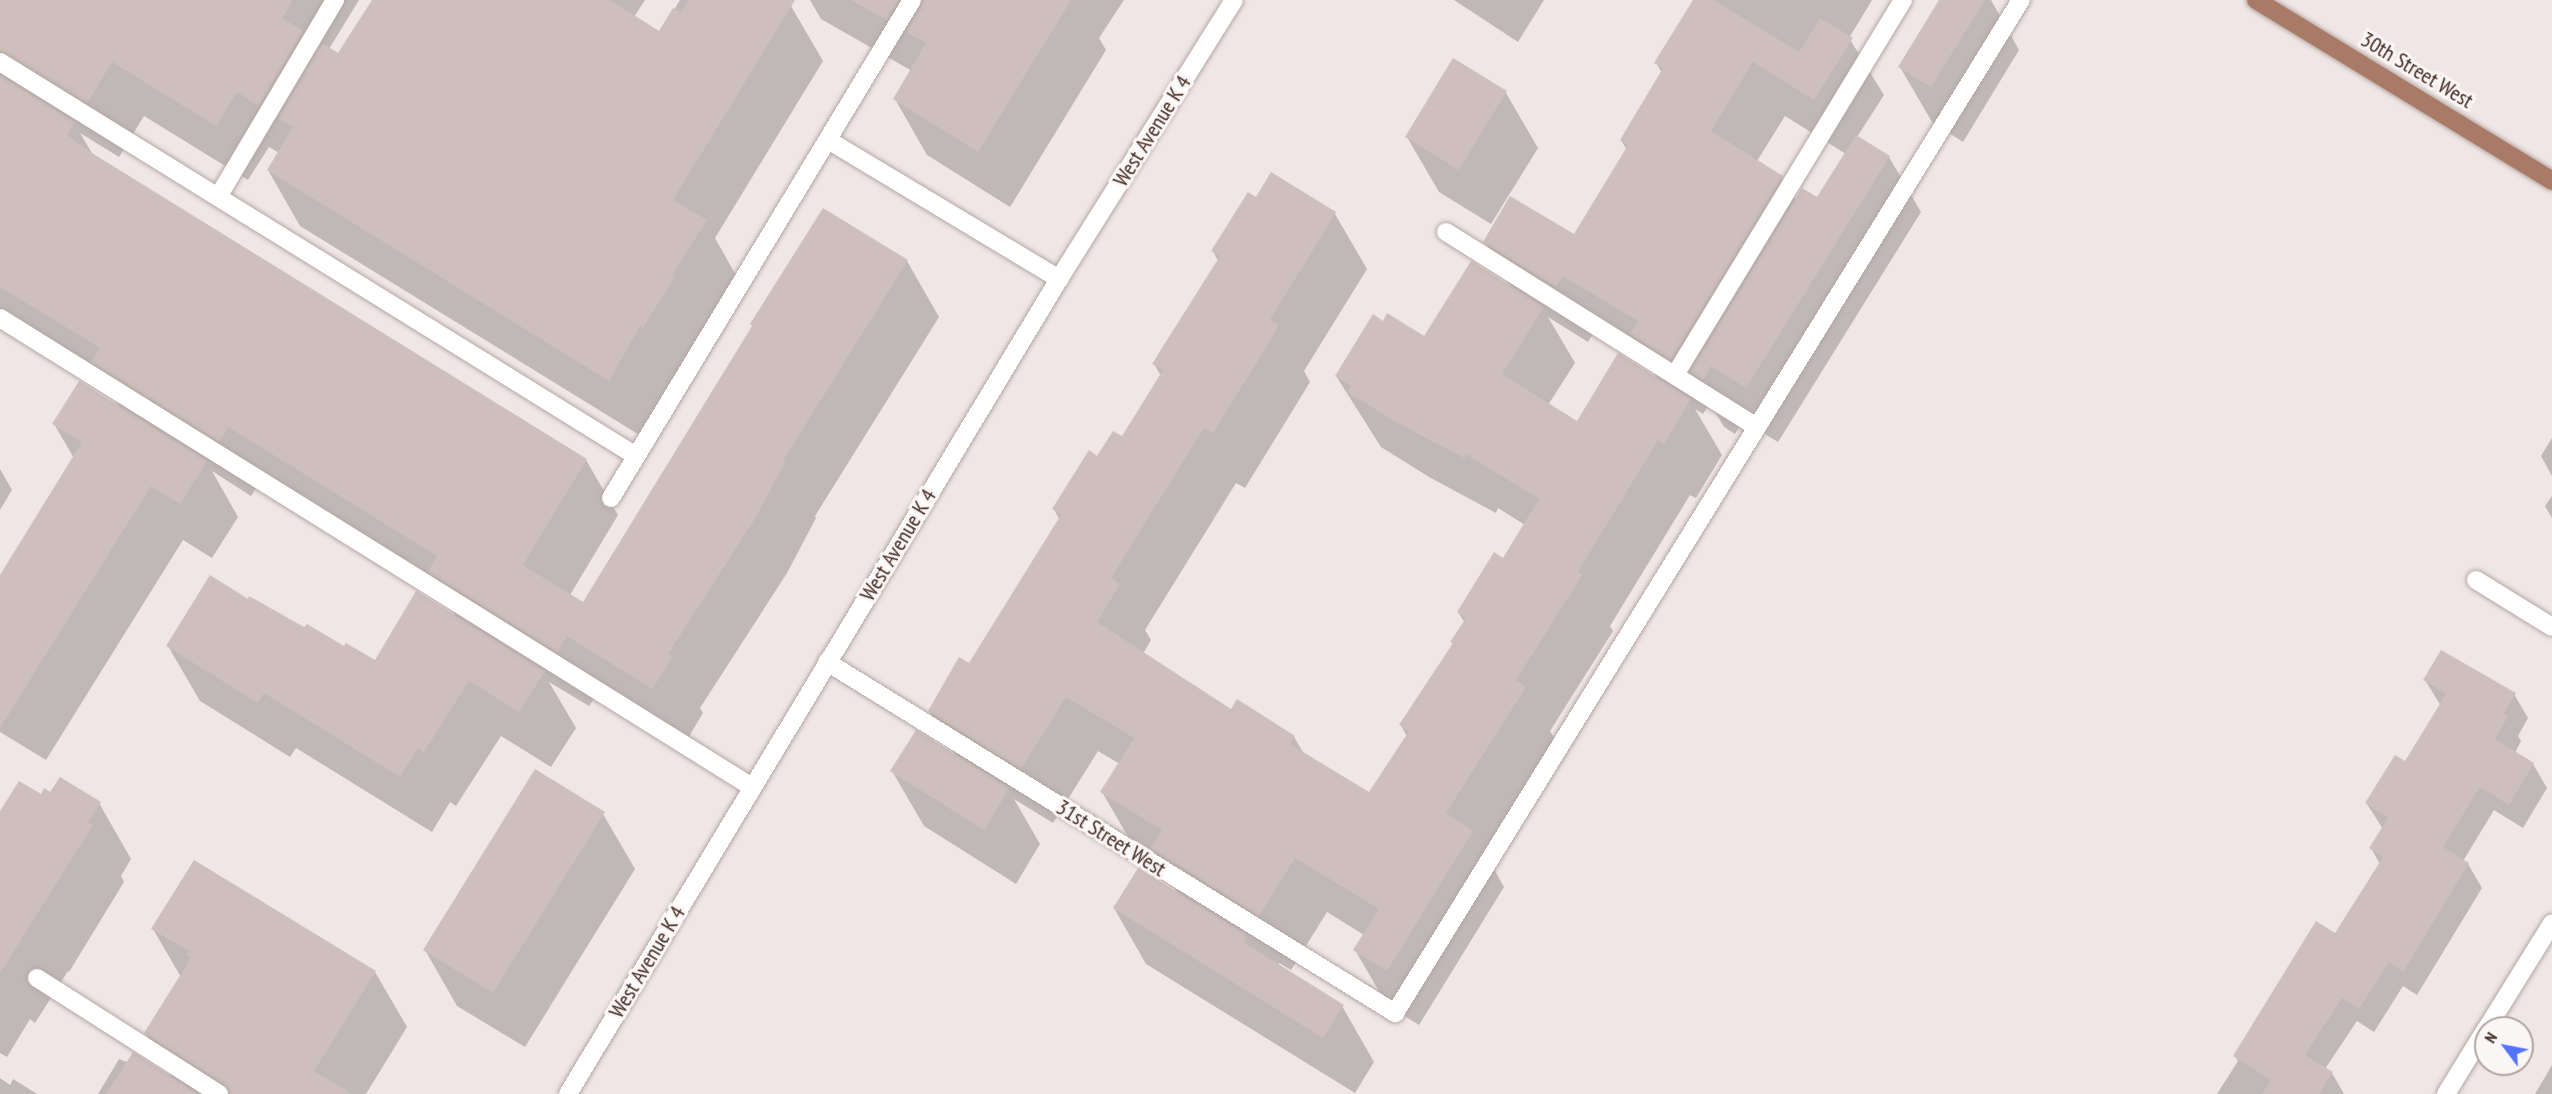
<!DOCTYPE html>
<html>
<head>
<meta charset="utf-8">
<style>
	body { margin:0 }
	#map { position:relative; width:2552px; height:1094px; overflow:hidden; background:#efe6e5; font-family:"PT Sans Narrow",sans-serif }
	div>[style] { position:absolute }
	.shadow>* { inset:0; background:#0003 }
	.building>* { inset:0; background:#cebfbd }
	.roads { filter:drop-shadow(0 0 2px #b5a7a3) drop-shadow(0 0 2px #b5a7a3) }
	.street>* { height:18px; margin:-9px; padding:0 9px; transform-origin:9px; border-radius:9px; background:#fff }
	.primary>* { height:18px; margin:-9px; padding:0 9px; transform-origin:9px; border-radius:9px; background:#a97a65 }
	span { translate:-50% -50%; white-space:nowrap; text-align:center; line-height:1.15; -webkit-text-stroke:6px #fbf6f6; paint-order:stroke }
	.street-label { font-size:22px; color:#432c22 }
	.north { position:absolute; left:2474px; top:1016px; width:60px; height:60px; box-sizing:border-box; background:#fbf6f6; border:2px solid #b1a5a1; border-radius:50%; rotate:302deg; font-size:16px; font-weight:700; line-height:24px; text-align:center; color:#432c22 }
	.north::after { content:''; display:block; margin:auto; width:21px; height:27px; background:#5474fe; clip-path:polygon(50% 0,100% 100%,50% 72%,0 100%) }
</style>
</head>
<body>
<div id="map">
	<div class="shadow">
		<i style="clip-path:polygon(0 0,359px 0,329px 49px,339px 55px,397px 0,645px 0,634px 17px,660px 33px,680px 0,781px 0,791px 6px,823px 61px,715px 238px,737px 277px,641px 436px,300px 226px,268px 170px,279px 153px,269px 147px,248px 180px,144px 116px,119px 157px,80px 133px,93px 155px,586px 460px,618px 515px,570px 595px,584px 604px,824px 211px,907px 261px,939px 317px,815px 516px,816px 518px,787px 573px,700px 708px,703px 713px,685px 743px,599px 691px,589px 706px,549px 682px,576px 728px,551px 767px,501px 736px,456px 806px,450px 802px,432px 832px,296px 748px,290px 757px,200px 701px,168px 646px,248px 601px,375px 662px,456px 617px,443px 594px,260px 482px,251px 496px,212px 471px,238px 517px,212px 558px,183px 540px,46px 760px,0 732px,0 578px,74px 458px,54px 424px,120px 408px,108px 388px,0 321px)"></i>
		<i style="clip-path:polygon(810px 0,1124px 0,1099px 38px,1106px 50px,1010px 207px,927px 155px,895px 99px,912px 71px,821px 19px)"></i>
		<i style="clip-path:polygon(1454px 0,1544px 0,1518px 42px)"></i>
		<i style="clip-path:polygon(evenodd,1695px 0,1872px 0,1849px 38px,1884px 95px,1857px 137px,1889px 157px,1921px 212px,1778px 442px,1743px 421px,1735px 434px,1724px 427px,1710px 403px,1703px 414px,1695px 409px,1722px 455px,1696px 498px,1690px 495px,1610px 626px,1613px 631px,1550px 731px,1557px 743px,1486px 855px,1504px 887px,1419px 1025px,1387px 1005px,1355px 950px,1364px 935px,1327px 912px,1291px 970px,1279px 963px,1278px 965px,1342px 1006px,1374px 1062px,1355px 1093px,1146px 964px,1114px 908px,1178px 894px,1161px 864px,1134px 847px,1102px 792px,1120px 764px,1098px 751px,1053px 823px,1014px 799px,1040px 844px,1016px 884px,924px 826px,892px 771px,956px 756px,929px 711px,969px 665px,1059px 519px,1054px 509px,1098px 458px,1122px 438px,1161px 376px,1154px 364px,1218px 261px,1213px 251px,1257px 199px,1335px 214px,1367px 269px,1304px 371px,1310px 382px,1288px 418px,1245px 488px,1236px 483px,1145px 630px,1151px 640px,1143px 654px,1232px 711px,1294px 737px,1304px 754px,1369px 794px,1407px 737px,1401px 725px,1454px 645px,1452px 642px,1465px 623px,1458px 612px,1503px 560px,1525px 525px,1498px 508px,1496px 513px,1429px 477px,1381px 447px,1336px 376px,1383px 323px,1424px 338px,1511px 288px,1485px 242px,1574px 236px,1627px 150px,1621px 140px,1662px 73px,1656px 63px,1695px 0,1785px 116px,1846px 154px,1818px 199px,1796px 201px,1782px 177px,1757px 161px,1785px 116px,1695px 0,1548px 317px,1588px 342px,1595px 330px,1648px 362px,1658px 380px,1578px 423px,1548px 405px,1575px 363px,1548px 317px)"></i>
		<i style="clip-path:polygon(1941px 0,1991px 0,2019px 50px,1963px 142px,1932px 122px,1900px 67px)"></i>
		<i style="clip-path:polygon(1506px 93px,1538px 148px,1491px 224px,1439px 192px,1407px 137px)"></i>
		<i style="clip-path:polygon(2552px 438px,2552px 476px,2541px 456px)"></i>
		<i style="clip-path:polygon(0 469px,12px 490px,0 510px)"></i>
		<i style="clip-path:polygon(2552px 496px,2552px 518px,2545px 506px)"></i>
		<i style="clip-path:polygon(2425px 680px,2514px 694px,2528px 718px,2518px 736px,2521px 741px,2515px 753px,2533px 764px,2547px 788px,2523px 828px,2494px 810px,2463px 861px,2468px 864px,2482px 888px,2417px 995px,2403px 986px,2374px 1032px,2357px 1021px,2325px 1069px,2332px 1073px,2344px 1094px,2217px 1094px,2238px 1061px,2235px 1056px,2336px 935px,2380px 864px,2371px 848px,2383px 829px,2367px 804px,2406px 763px,2441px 706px)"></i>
		<i style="clip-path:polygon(51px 794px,99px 803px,131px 859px,121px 876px,124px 882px,69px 972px,68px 971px,35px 1023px,30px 1019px,7px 1057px,0 1053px,0 814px)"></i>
		<i style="clip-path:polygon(603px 814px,635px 869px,525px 1047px,457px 1006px,425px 950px)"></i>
		<i style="clip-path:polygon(153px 929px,375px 972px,407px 1027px,366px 1094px,98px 1094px,119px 1059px,173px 1080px,146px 1033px,181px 977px)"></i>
		<i style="clip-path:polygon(2552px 1065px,2552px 1094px,2535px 1094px)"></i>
		<i style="clip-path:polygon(0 1078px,10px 1085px,13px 1079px,37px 1094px,0 1094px)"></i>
	</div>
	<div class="building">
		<i style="clip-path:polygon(0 0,293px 0,282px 18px,303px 31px,259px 106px,237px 92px,216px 126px,112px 62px,87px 103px,0 51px)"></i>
		<i style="clip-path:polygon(372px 0,610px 0,659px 31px,673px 8px,681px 12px,689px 0,795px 0,673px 200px,707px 220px,672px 275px,675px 276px,643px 328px,640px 326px,609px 381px,267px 170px,293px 127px,278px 118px,322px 43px,338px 53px)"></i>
		<i style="clip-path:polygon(851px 0,899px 0,887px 20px)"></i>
		<i style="clip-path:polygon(923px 0,1071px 0,978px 152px,893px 99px,926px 43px,906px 32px)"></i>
		<i style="clip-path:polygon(1693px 0,1714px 0,1799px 52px,1820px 18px,1853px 38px,1814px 100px,1753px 62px,1711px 131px,1783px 176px,1671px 360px,1630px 334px,1638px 321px,1563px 276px,1556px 287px,1483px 242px,1510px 196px,1574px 234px,1628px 145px,1620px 140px,1663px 68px,1654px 63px)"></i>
		<i style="clip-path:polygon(1939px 0,1985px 0,1931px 87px,1898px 67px)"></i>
		<i style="clip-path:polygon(1453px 58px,1507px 91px,1459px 170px,1405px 137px)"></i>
		<i style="clip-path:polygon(0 75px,75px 122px,67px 135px,92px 153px,587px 459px,523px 565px,583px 602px,752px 326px,750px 324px,823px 208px,908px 260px,783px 461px,785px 462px,756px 517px,668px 654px,673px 657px,652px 689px,567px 636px,557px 652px,428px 572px,437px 556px,228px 427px,219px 442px,91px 362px,100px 348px,0 287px)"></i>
		<i style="clip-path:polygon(1856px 135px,1890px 156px,1746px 388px,1711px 366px,1703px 380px,1690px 372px,1802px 188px,1817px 197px)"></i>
		<i style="clip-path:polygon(1271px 172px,1336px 212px,1270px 320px,1279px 325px,1257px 362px,1213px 433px,1204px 428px,1111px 578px,1120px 584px,1097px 622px,1231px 709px,1237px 699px,1295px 736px,1290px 744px,1369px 792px,1409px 731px,1399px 725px,1453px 643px,1450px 642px,1466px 618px,1457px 612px,1494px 552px,1503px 558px,1539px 499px,1466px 454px,1464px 458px,1396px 422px,1347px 392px,1351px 386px,1335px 376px,1373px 314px,1383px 321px,1387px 313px,1424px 336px,1471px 261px,1544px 307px,1502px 374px,1577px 421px,1618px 353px,1691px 399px,1664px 444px,1658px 440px,1578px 572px,1583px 574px,1516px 680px,1526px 687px,1446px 813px,1473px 831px,1387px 971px,1353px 950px,1379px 909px,1295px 858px,1259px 916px,1150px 848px,1162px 830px,1100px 792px,1134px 738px,1066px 697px,1021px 769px,928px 711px,959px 657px,969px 663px,1026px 571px,1061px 515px,1052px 509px,1089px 450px,1097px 456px,1113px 431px,1122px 436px,1163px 370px,1152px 364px,1220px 256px,1211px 251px,1248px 192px,1256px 197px)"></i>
		<i style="clip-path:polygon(79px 381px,207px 461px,180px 504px,151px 486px,0 728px,0 575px,82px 442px,52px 424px)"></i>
		<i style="clip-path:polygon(210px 575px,248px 599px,249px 596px,304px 627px,307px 624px,344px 646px,346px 643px,375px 660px,416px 591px,545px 671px,519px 712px,469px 681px,424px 752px,418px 748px,400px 777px,264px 693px,258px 703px,166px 646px)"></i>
		<i style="clip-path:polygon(2441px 650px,2516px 693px,2504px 713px,2508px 716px,2495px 739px,2534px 763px,2509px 805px,2480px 787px,2443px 847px,2469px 863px,2403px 972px,2389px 962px,2359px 1009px,2342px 998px,2305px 1055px,2333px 1072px,2319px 1094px,2262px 1094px,2271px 1080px,2233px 1056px,2316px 921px,2335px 933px,2383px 857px,2369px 848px,2388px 818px,2365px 803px,2395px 755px,2405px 761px,2446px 694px,2423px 680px)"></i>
		<i style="clip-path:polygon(916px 730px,1009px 788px,984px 830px,890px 771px)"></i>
		<i style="clip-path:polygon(535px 769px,605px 812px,493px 993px,423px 950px)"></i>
		<i style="clip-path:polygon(60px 777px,101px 802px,88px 822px,93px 825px,0 973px,0 811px,19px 781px,41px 794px,44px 788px,50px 792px)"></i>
		<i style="clip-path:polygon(194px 860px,376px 971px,314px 1071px,352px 1094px,230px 1094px,225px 1085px,144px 1033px,191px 958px,186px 955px,189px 951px,151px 929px)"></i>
		<i style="clip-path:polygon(1138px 868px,1247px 935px,1243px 942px,1344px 1005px,1323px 1038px,1113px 908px)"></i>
		<i style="clip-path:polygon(133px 1052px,198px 1094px,106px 1094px)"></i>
	</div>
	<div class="roads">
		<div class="street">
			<i style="left:0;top:62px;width:748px;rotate:31.78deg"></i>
			<i style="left:828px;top:140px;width:270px;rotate:31deg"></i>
			<i style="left:218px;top:197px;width:229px;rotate:-59.3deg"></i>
			<i style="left:1446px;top:232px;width:367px;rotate:32.1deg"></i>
			<i style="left:0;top:318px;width:886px;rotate:31.95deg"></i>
			<i style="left:1675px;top:375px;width:439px;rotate:-58.7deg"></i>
			<i style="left:611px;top:498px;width:582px;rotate:-58.85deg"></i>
			<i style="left:2476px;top:580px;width:89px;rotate:31.7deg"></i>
			<i style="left:827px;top:662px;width:668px;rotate:31.71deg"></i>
			<i style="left:1395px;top:1013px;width:1191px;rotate:-58.29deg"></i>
			<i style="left:37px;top:978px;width:216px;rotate:32.5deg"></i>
			<i style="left:2487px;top:1028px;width:123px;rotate:-58.2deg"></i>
			<i style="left:568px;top:1094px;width:951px;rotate:-58.93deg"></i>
			<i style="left:1059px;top:279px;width:329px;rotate:-57.9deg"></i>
			<i style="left:2446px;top:1094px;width:76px;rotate:-58.4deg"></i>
		</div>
		<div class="primary">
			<i style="left:2256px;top:0;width:347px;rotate:31.4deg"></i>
		</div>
	</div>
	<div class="street-label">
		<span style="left:2417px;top:70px;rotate:31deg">30th Street West</span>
		<span style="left:1152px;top:131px;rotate:-58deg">West Avenue K 4</span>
		<span style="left:898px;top:545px;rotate:-59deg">West Avenue K 4</span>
		<span style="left:1111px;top:838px;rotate:32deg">31st Street West</span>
		<span style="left:647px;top:962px;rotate:-59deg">West Avenue K 4</span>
	</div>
	<div class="north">N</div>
</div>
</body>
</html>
